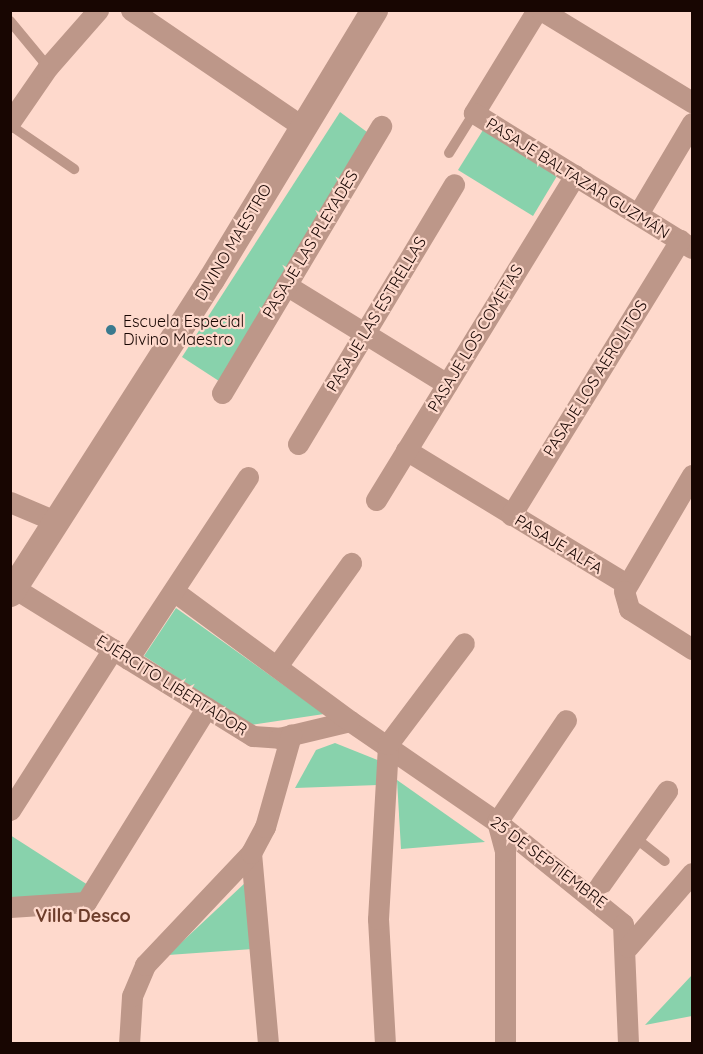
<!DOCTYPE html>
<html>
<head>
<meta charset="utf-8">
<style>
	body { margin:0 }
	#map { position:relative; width:703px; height:1054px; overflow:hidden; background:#fed9cc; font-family:Quicksand,sans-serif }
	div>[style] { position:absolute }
	.green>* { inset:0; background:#88d2ac }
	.service>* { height:10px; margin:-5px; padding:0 5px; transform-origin:5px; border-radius:5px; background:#bd9789 }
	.minor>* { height:21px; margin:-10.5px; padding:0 10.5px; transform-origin:10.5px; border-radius:10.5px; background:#bd9789 }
	.tertiary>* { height:27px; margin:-13.5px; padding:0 13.5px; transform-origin:13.5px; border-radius:13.5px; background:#bd9789 }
	.dots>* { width:16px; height:16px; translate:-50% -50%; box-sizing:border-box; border:3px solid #fed9cc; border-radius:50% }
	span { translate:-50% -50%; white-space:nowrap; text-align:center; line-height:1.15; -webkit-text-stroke:4.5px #fed9cc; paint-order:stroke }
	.street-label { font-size:16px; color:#180602 }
	.poi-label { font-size:16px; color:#180602 }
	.left { translate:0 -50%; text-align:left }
	.neighbourhood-label { font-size:18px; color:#6d3d2b; font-weight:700 }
	.frame { position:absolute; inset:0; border:12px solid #180602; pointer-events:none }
</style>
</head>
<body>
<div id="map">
	<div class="green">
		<i style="clip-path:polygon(340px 112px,371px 135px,222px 383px,182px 357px)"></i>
		<i style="clip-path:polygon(483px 130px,557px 176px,533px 216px,458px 170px)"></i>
		<i style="clip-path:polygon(176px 608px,324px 714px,251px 725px,144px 656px)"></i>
		<i style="clip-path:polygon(335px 743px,380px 761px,378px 785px,295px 788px,316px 750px)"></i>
		<i style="clip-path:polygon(397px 780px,485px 842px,401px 849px)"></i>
		<i style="clip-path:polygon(10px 835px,88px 885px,80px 899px,11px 904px)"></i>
		<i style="clip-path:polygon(246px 882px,253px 949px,168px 955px)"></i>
		<i style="clip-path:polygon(692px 975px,692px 1016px,645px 1025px)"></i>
	</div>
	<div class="service">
		<i style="left:10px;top:21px;width:60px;rotate:50.4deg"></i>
		<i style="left:10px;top:125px;width:78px;rotate:34.5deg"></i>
		<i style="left:449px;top:153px;width:47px;rotate:-58deg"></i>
		<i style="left:634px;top:837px;width:39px;rotate:38deg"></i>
	</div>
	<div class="minor">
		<i style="left:131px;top:10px;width:207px;rotate:34.2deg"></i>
		<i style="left:537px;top:10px;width:121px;rotate:121.5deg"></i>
		<i style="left:474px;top:113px;width:256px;rotate:31.8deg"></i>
		<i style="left:541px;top:10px;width:177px;rotate:31.4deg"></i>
		<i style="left:10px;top:122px;width:67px;rotate:-55.4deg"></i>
		<i style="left:48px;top:67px;width:76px;rotate:-48.7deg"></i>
		<i style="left:638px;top:214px;width:106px;rotate:-59.3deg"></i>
		<i style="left:286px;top:285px;width:189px;rotate:31.6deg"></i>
		<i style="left:222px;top:393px;width:311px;rotate:-59.2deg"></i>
		<i style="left:298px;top:444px;width:303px;rotate:-59deg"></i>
		<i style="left:406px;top:450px;width:258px;rotate:31.3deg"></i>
		<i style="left:692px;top:475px;width:134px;rotate:120.4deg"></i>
		<i style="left:624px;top:591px;width:19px;rotate:74deg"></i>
		<i style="left:629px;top:609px;width:75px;rotate:32.4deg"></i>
		<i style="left:376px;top:500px;width:381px;rotate:-58.5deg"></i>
		<i style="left:10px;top:502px;width:49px;rotate:22.9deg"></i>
		<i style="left:511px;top:515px;width:323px;rotate:-58.4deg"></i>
		<i style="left:14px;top:588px;width:281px;rotate:31.8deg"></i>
		<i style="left:253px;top:736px;width:26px;rotate:4deg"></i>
		<i style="left:279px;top:738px;width:73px;rotate:-13.5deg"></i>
		<i style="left:350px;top:721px;width:178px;rotate:34.5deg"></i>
		<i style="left:497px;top:822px;width:162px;rotate:39deg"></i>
		<i style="left:623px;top:924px;width:120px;rotate:87.6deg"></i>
		<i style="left:175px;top:592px;width:217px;rotate:36.4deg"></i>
		<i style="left:128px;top:659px;width:218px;rotate:-56.6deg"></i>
		<i style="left:277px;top:666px;width:127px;rotate:-54.3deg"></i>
		<i style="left:10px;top:810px;width:191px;rotate:-57.4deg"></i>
		<i style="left:251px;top:853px;width:192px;rotate:84.9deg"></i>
		<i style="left:593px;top:895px;width:128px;rotate:-54.6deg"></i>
		<i style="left:10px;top:907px;width:76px;rotate:-3.8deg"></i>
		<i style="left:86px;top:902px;width:229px;rotate:-58.2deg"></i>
		<i style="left:628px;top:947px;width:98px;rotate:-49.1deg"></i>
		<i style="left:129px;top:1044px;width:48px;rotate:-86.4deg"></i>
		<i style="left:132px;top:996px;width:34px;rotate:-67deg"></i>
		<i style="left:145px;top:965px;width:154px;rotate:-46.6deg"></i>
		<i style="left:251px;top:853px;width:30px;rotate:-62deg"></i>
		<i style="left:265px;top:827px;width:96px;rotate:-74.2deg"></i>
		<i style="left:385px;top:1044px;width:125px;rotate:-93.2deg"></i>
		<i style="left:378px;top:919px;width:175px;rotate:-86.7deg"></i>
		<i style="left:388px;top:744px;width:126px;rotate:-53deg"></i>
		<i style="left:505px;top:1044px;width:193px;rotate:-90deg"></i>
		<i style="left:505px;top:851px;width:30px;rotate:-105deg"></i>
		<i style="left:497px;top:822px;width:123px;rotate:-55.9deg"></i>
	</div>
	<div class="tertiary">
		<i style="left:10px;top:593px;width:373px;rotate:-57.4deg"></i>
		<i style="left:211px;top:279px;width:315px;rotate:-58.8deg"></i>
	</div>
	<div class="dots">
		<i style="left:111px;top:330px;background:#3a7a8e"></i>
	</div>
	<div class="street-label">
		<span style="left:578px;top:178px;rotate:32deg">PASAJE BALTAZAR GUZMÁN</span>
		<span style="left:233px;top:242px;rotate:-59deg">DIVINO MAESTRO</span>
		<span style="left:310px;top:244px;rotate:-59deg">PASAJE LAS PLEYADES</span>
		<span style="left:376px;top:314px;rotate:-59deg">PASAJE LAS ESTRELLAS</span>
		<span style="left:475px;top:338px;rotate:-59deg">PASAJE LOS COMETAS</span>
		<span style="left:595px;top:378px;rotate:-58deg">PASAJE LOS AEROLITOS</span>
		<span style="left:559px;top:544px;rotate:31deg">PASAJE ALFA</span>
		<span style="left:172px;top:685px;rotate:32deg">EJÉRCITO LIBERTADOR</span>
		<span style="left:549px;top:862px;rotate:37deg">25 DE SEPTIEMBRE</span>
	</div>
	<div class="poi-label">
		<span class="left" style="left:123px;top:330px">Escuela Especial<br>Divino Maestro</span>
	</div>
	<div class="neighbourhood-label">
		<span style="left:83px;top:916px">Villa Desco</span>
	</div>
	<div class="frame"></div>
</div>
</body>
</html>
